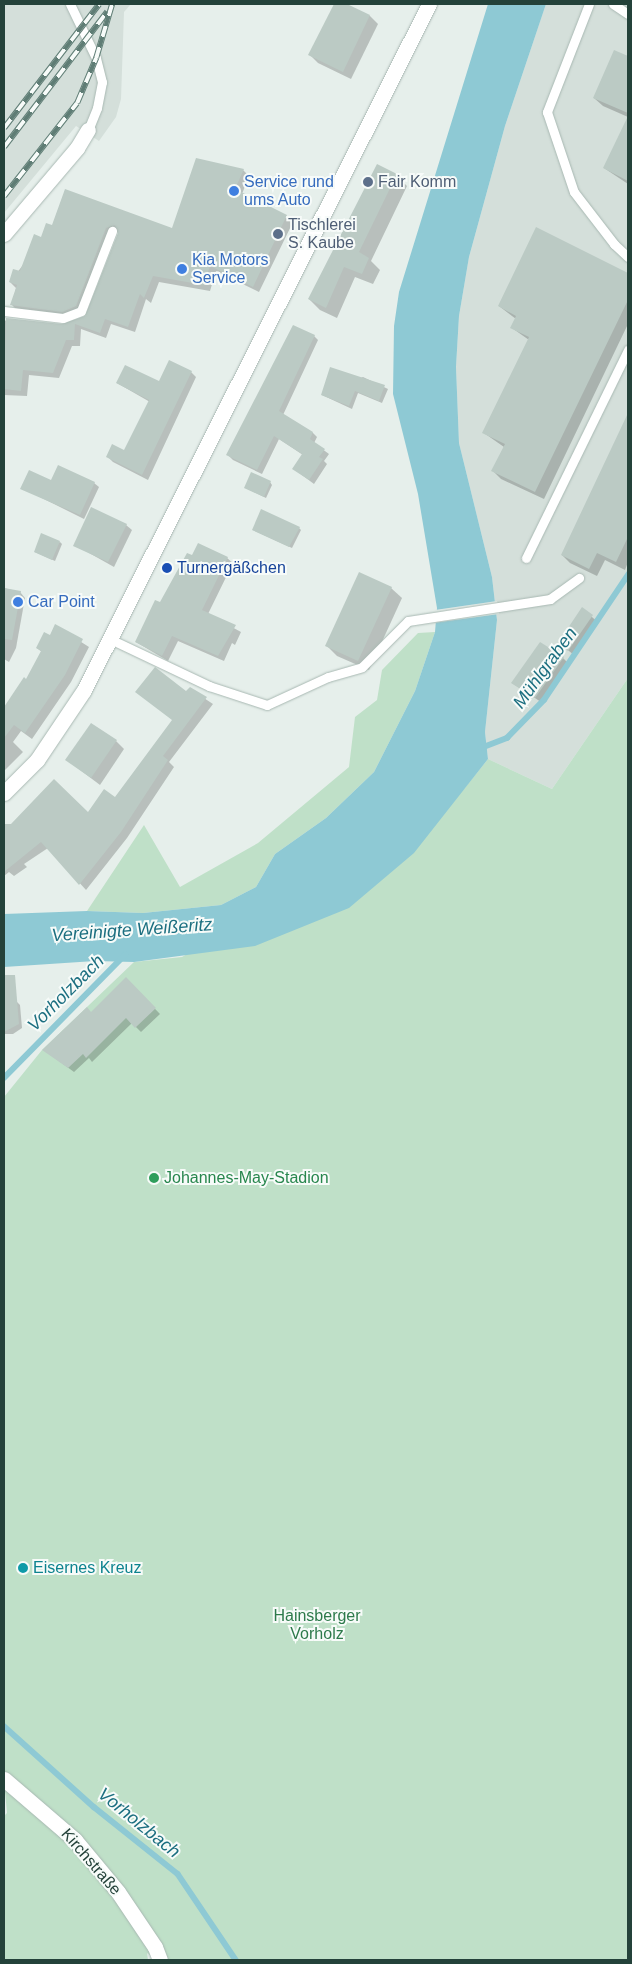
<!DOCTYPE html>
<html>
<head>
<meta charset="utf-8">
<style>
	body { margin:0 }
	#map { position:relative; width:632px; height:1964px; overflow:hidden; background:#e6efeb; font-family:Arial,sans-serif }
	div>[style] { position:absolute }
	.built>* { inset:0; background:#d4dfda }
	.green>* { inset:0; background:#bfe0c8 }
	.water>* { inset:0; background:#8ec9d4 }
	.pier>* { inset:0; background:#e6efeb }
	.shadow>* { inset:0; background:#0003 }
	.stream>* { height:5.5px; margin:-2.75px; padding:0 2.75px; transform-origin:2.75px; border-radius:2.75px; background:#8ec9d4 }
	.building>* { inset:0; background:#bbcac4 }
	.roads { filter:drop-shadow(0 0 1px #a8b8b2) drop-shadow(0 0 1px #a8b8b2) }
	.service>* { height:9px; margin:-4.5px; padding:0 4.5px; transform-origin:4.5px; border-radius:4.5px; background:#fff }
	.minor>* { height:15px; margin:-7.5px; padding:0 7.5px; transform-origin:7.5px; border-radius:7.5px; background:#fff }
	.secondary>* { height:15px; margin:-7.5px; padding:0 7.5px; transform-origin:7.5px; border-radius:7.5px; background:#fff }
	.rail>* { height:5.5px; margin-top:-2.75px; transform-origin:0; background:repeating-linear-gradient(90deg,#f7fbf9 0 11px,#5f7d75 0 22px); box-sizing:border-box; border-block:1px solid #5f7d75 }
	.dots>* { width:14px; height:14px; translate:-50% -50%; box-sizing:border-box; border:2px solid #f7fbf9; border-radius:50% }
	span { translate:-50% -50%; white-space:nowrap; text-align:center; line-height:1.15; -webkit-text-stroke:4px #f7fbf9; paint-order:stroke }
	.shop-label { font-size:16px; color:#366cbe }
	.left { translate:0 -50%; text-align:left }
	.service-label { font-size:16px; color:#4e5e75 }
	.transit-label { font-size:16px; color:#164399 }
	.leisure-label { font-size:16px; color:#27864d }
	.culture-label { font-size:16px; color:#0d838f }
	.park-label { font-size:16px; color:#2d7a4b }
	.street-label { font-size:16px; color:#24423a }
	.water-label { font-size:18px; color:#1c6f80; font-style:italic }
	.frame { position:absolute; inset:0; border:5px solid #24423a; pointer-events:none }
</style>
</head>
<body>
<div id="map">
	<div class="built">
		<i style="clip-path:polygon(4px 4px,131px 4px,124px 12px,121px 99px,116px 117px,99px 141px,76px 126px,4px 213px)"></i>
		<i style="clip-path:polygon(546px 4px,628px 4px,628px 678px,552px 789px,488px 759px,485px 732px,497px 620px,492px 577px,459px 443px,456px 367px,459px 316px,469px 257px,505px 126px)"></i>
	</div>
	<div class="green">
		<i style="clip-path:polygon(435px 632px,415px 691px,374px 772px,326px 818px,275px 854px,256px 887px,221px 905px,143px 913px,87px 911px,144px 825px,180px 887px,258px 843px,349px 767px,355px 717px,377px 700px,382px 670px,418px 633px)"></i>
		<i style="clip-path:polygon(628px 678px,628px 1960px,157px 1960px,147px 1953px,148px 1960px,4px 1960px,4px 1816px,7px 1813px,4px 1781px,4px 1097px,42px 1050px,134px 962px,182px 957px,464px 789px,488px 759px,552px 789px)"></i>
	</div>
	<div class="water">
		<i style="clip-path:polygon(488px 4px,546px 4px,505px 126px,469px 257px,459px 316px,456px 367px,459px 443px,492px 577px,497px 620px,485px 732px,488px 759px,414px 853px,349px 908px,255px 946px,134px 962px,95px 961px,4px 967px,4px 914px,87px 911px,143px 913px,221px 905px,256px 887px,275px 854px,326px 818px,374px 772px,415px 691px,435px 632px,437px 608px,418px 494px,393px 394px,394px 326px,399px 292px)"></i>
	</div>
	<div class="pier">
		<i style="clip-path:polygon(497px 601px,499px 614px,433px 623px,435px 610px)"></i>
	</div>
	<div class="shadow">
		<i style="clip-path:polygon(335px 4px,344px 4px,370px 16px,378px 24px,351px 79px,318px 63px,310px 55px)"></i>
		<i style="clip-path:polygon(614px 52px,628px 58px,628px 117px,603px 106px,594px 98px)"></i>
		<i style="clip-path:polygon(628px 118px,628px 184px,604px 168px)"></i>
		<i style="clip-path:polygon(243px 170px,249px 176px,242px 194px,293px 222px,259px 292px,216px 271px,210px 291px,159px 282px,151px 303px,146px 299px,135px 332px,111px 324px,106px 338px,81px 329px,80px 346px,72px 346px,59px 378px,29px 375px,27px 396px,4px 395px,4px 322px,7px 319px,63px 325px,88px 315px,120px 231px,112px 235px,82px 312px,69px 317px,18px 311px,12px 305px,16px 288px,10px 282px,52px 227px,65px 191px,173px 229px)"></i>
		<i style="clip-path:polygon(396px 175px,407px 186px,371px 261px,380px 270px,373px 284px,355px 277px,337px 318px,320px 310px,309px 299px)"></i>
		<i style="clip-path:polygon(536px 229px,628px 275px,628px 324px,544px 499px,501px 479px,493px 471px,504px 447px,484px 433px,529px 340px,512px 328px,516px 319px,499px 306px)"></i>
		<i style="clip-path:polygon(314px 336px,318px 340px,283px 415px,313px 433px,317px 437px,314px 443px,329px 454px,324px 461px,327px 464px,314px 484px,294px 469px,303px 455px,279px 439px,262px 474px,233px 460px,228px 455px)"></i>
		<i style="clip-path:polygon(191px 372px,196px 377px,148px 480px,113px 462px,108px 457px,125px 452px,150px 402px,117px 383px,159px 383px)"></i>
		<i style="clip-path:polygon(363px 377px,388px 389px,382px 403px,358px 393px,352px 409px,322px 395px)"></i>
		<i style="clip-path:polygon(628px 416px,628px 562px,625px 570px,605px 560px,597px 576px,570px 563px,562px 555px)"></i>
		<i style="clip-path:polygon(52px 482px,94px 483px,99px 487px,84px 519px,22px 488px)"></i>
		<i style="clip-path:polygon(270px 482px,272px 485px,266px 498px,246px 488px)"></i>
		<i style="clip-path:polygon(126px 525px,132px 530px,114px 567px,75px 545px)"></i>
		<i style="clip-path:polygon(299px 528px,301px 530px,292px 548px,253px 530px)"></i>
		<i style="clip-path:polygon(60px 542px,62px 544px,55px 561px,35px 552px)"></i>
		<i style="clip-path:polygon(193px 557px,227px 558px,233px 563px,208px 614px,241px 632px,235px 645px,232px 643px,224px 661px,178px 641px,168px 661px,136px 642px)"></i>
		<i style="clip-path:polygon(4px 588px,20px 592px,25px 598px,16px 648px,9px 662px,4px 659px)"></i>
		<i style="clip-path:polygon(391px 588px,402px 598px,369px 670px,337px 656px,327px 646px)"></i>
		<i style="clip-path:polygon(582px 609px,598px 622px,574px 655px,559px 643px)"></i>
		<i style="clip-path:polygon(56px 626px,89px 647px,71px 682px,32px 739px,21px 731px,13px 742px,23px 752px,4px 771px,4px 710px,24px 679px,27px 681px,42px 652px,37px 648px,50px 636px)"></i>
		<i style="clip-path:polygon(563px 658px,568px 663px,541px 702px,512px 683px)"></i>
		<i style="clip-path:polygon(190px 689px,213px 704px,169px 762px,174px 767px,127px 838px,86px 890px,48px 848px,24px 864px,27px 867px,14px 876px,9px 872px,4px 876px,4px 825px,88px 814px,115px 798px,173px 720px,137px 692px,187px 693px)"></i>
		<i style="clip-path:polygon(116px 741px,124px 749px,100px 785px,67px 760px)"></i>
		<i style="clip-path:polygon(126px 979px,160px 1014px,141px 1032px,132px 1023px,92px 1062px,89px 1058px,74px 1072px,44px 1050px,91px 1013px)"></i>
		<i style="clip-path:polygon(4px 1001px,16px 1001px,20px 1005px,22px 1028px,13px 1034px,4px 1034px)"></i>
	</div>
	<div class="stream">
		<i style="left:481px;top:748px;width:28px;rotate:-21deg"></i>
		<i style="left:507px;top:738px;width:53px;rotate:-45.8deg"></i>
		<i style="left:544px;top:700px;width:151px;rotate:-56.1deg"></i>
		<i style="left:4px;top:1078px;width:173px;rotate:-45.5deg"></i>
		<i style="left:4px;top:1726px;width:121px;rotate:42deg"></i>
		<i style="left:94px;top:1807px;width:107px;rotate:38.6deg"></i>
		<i style="left:178px;top:1874px;width:104px;rotate:56deg"></i>
	</div>
	<div class="building">
		<i style="clip-path:polygon(334px 4px,347px 4px,370px 15px,343px 72px,308px 55px)"></i>
		<i style="clip-path:polygon(614px 50px,628px 56px,628px 113px,593px 98px)"></i>
		<i style="clip-path:polygon(628px 116px,628px 181px,603px 168px)"></i>
		<i style="clip-path:polygon(196px 158px,244px 169px,235px 189px,287px 215px,253px 287px,210px 266px,204px 285px,153px 276px,144px 298px,140px 294px,128px 327px,105px 319px,100px 333px,75px 324px,74px 340px,66px 340px,53px 373px,23px 370px,21px 391px,4px 389px,6px 318px,62px 324px,85px 316px,118px 233px,115px 225px,106px 228px,76px 306px,62px 312px,10px 305px,17px 285px,9px 282px,13px 269px,20px 271px,34px 234px,41px 237px,46px 223px,52px 225px,65px 189px,172px 228px)"></i>
		<i style="clip-path:polygon(377px 164px,397px 174px,359px 252px,369px 258px,362px 274px,344px 267px,326px 308px,308px 299px)"></i>
		<i style="clip-path:polygon(536px 227px,628px 273px,628px 300px,535px 492px,491px 471px,505px 444px,482px 433px,529px 337px,510px 328px,516px 316px,498px 306px)"></i>
		<i style="clip-path:polygon(293px 325px,315px 335px,279px 411px,313px 432px,310px 439px,325px 449px,319px 457px,323px 459px,309px 480px,292px 469px,302px 454px,274px 436px,257px 470px,226px 455px)"></i>
		<i style="clip-path:polygon(169px 360px,192px 371px,142px 475px,106px 457px,112px 444px,124px 450px,149px 400px,116px 383px,125px 365px,159px 381px)"></i>
		<i style="clip-path:polygon(330px 367px,385px 385px,379px 401px,355px 391px,349px 406px,321px 395px)"></i>
		<i style="clip-path:polygon(628px 413px,628px 537px,616px 562px,597px 553px,589px 569px,561px 555px)"></i>
		<i style="clip-path:polygon(58px 465px,95px 482px,80px 515px,20px 489px,29px 470px,51px 480px)"></i>
		<i style="clip-path:polygon(251px 472px,271px 481px,264px 497px,244px 488px)"></i>
		<i style="clip-path:polygon(91px 507px,127px 524px,108px 562px,73px 546px)"></i>
		<i style="clip-path:polygon(261px 509px,300px 527px,289px 547px,252px 530px)"></i>
		<i style="clip-path:polygon(41px 533px,60px 541px,52px 560px,34px 552px)"></i>
		<i style="clip-path:polygon(198px 543px,228px 557px,202px 610px,236px 625px,218px 656px,172px 636px,162px 656px,135px 642px,155px 600px,160px 602px,187px 553px,192px 555px)"></i>
		<i style="clip-path:polygon(359px 572px,392px 587px,358px 661px,325px 646px)"></i>
		<i style="clip-path:polygon(4px 588px,21px 591px,12px 640px,4px 639px)"></i>
		<i style="clip-path:polygon(582px 607px,593px 615px,568px 651px,558px 643px)"></i>
		<i style="clip-path:polygon(55px 624px,83px 639px,65px 675px,25px 733px,14px 725px,4px 738px,4px 707px,24px 677px,26px 679px,41px 651px,36px 648px,44px 632px,50px 635px)"></i>
		<i style="clip-path:polygon(540px 642px,564px 657px,535px 698px,511px 683px)"></i>
		<i style="clip-path:polygon(155px 667px,186px 691px,190px 687px,207px 697px,163px 756px,168px 760px,121px 832px,79px 885px,41px 842px,4px 872px,4px 824px,11px 824px,54px 779px,88px 812px,104px 789px,115px 797px,172px 720px,135px 692px)"></i>
		<i style="clip-path:polygon(91px 723px,117px 740px,91px 778px,65px 760px)"></i>
		<i style="clip-path:polygon(4px 975px,15px 975px,19px 1024px,4px 1032px)"></i>
		<i style="clip-path:polygon(126px 977px,156px 1008px,135px 1028px,126px 1018px,86px 1058px,83px 1054px,68px 1068px,42px 1050px,87px 1007px,91px 1012px)"></i>
	</div>
	<div class="roads">
		<div class="service">
			<i style="left:70px;top:4px;width:60px;rotate:64.3deg"></i>
			<i style="left:96px;top:58px;width:25px;rotate:76deg"></i>
			<i style="left:102px;top:82px;width:26px;rotate:101deg"></i>
			<i style="left:97px;top:108px;width:24px;rotate:112deg"></i>
			<i style="left:589px;top:4px;width:116px;rotate:111.3deg"></i>
			<i style="left:547px;top:112px;width:84px;rotate:71.4deg"></i>
			<i style="left:574px;top:192px;width:66px;rotate:52.4deg"></i>
			<i style="left:614px;top:244px;width:19px;rotate:43deg"></i>
			<i style="left:613px;top:4px;width:18px;rotate:34deg"></i>
			<i style="left:4px;top:311px;width:59px;rotate:6.8deg"></i>
			<i style="left:63px;top:318px;width:19px;rotate:-21deg"></i>
			<i style="left:81px;top:311px;width:86px;rotate:-68.8deg"></i>
			<i style="left:526px;top:558px;width:232px;rotate:-63.9deg"></i>
			<i style="left:110px;top:639px;width:110px;rotate:25.4deg"></i>
			<i style="left:209px;top:686px;width:61px;rotate:18.1deg"></i>
			<i style="left:267px;top:705px;width:67px;rotate:-24.7deg"></i>
			<i style="left:328px;top:677px;width:35px;rotate:-16deg"></i>
			<i style="left:362px;top:667px;width:65px;rotate:-45deg"></i>
			<i style="left:408px;top:621px;width:144px;rotate:-8.8deg"></i>
			<i style="left:550px;top:599px;width:36px;rotate:-36deg"></i>
		</div>
		<div class="minor">
			<i style="left:4px;top:234px;width:113px;rotate:-49.7deg"></i>
			<i style="left:77px;top:148px;width:21px;rotate:-59deg"></i>
			<i style="left:4px;top:1779px;width:94px;rotate:40.7deg"></i>
			<i style="left:75px;top:1840px;width:67px;rotate:50.4deg"></i>
			<i style="left:118px;top:1892px;width:66px;rotate:56.1deg"></i>
			<i style="left:155px;top:1947px;width:14px;rotate:69deg"></i>
		</div>
		<div class="secondary">
			<i style="left:4px;top:793px;width:47px;rotate:-45deg"></i>
			<i style="left:37px;top:760px;width:84px;rotate:-56.1deg"></i>
			<i style="left:84px;top:690px;width:768px;rotate:-63.3deg"></i>
		</div>
	</div>
	<div class="rail">
		<i style="left:4px;top:128px;width:156px;rotate:-52.5deg"></i>
		<i style="left:4px;top:147px;width:170px;rotate:-52.7deg"></i>
		<i style="left:4px;top:196px;width:118px;rotate:-51.9deg"></i>
		<i style="left:77px;top:103px;width:49px;rotate:-67.1deg"></i>
		<i style="left:96px;top:58px;width:56px;rotate:-73.5deg"></i>
	</div>
	<div class="dots">
		<i style="left:368px;top:182px;background:#5c6f8a"></i>
		<i style="left:234px;top:191px;background:#3f7fe0"></i>
		<i style="left:278px;top:234px;background:#5c6f8a"></i>
		<i style="left:182px;top:269px;background:#3f7fe0"></i>
		<i style="left:167px;top:568px;background:#1a4fb4"></i>
		<i style="left:18px;top:602px;background:#3f7fe0"></i>
		<i style="left:154px;top:1178px;background:#2e9e5b"></i>
		<i style="left:23px;top:1568px;background:#0f9aa8"></i>
	</div>
	<div class="shop-label">
		<span class="left" style="left:244px;top:191px">Service rund<br>ums Auto</span>
		<span class="left" style="left:192px;top:269px">Kia Motors<br>Service</span>
		<span class="left" style="left:28px;top:602px">Car Point</span>
	</div>
	<div class="service-label">
		<span class="left" style="left:378px;top:182px">Fair Komm</span>
		<span class="left" style="left:288px;top:234px">Tischlerei<br>S. Kaube</span>
	</div>
	<div class="transit-label">
		<span class="left" style="left:177px;top:568px">Turnergäßchen</span>
	</div>
	<div class="leisure-label">
		<span class="left" style="left:164px;top:1178px">Johannes-May-Stadion</span>
	</div>
	<div class="culture-label">
		<span class="left" style="left:33px;top:1568px">Eisernes Kreuz</span>
	</div>
	<div class="park-label">
		<span style="left:317px;top:1625px">Hainsberger<br>Vorholz</span>
	</div>
	<div class="street-label">
		<span style="left:91px;top:1862px;rotate:49deg">Kirchstraße</span>
	</div>
	<div class="water-label">
		<span style="left:545px;top:668px;rotate:-54deg">Mühlgraben</span>
		<span style="left:132px;top:930px;rotate:-4deg">Vereinigte Weißeritz</span>
		<span style="left:66px;top:993px;rotate:-45deg">Vorholzbach</span>
		<span style="left:139px;top:1823px;rotate:39deg">Vorholzbach</span>
	</div>
	<div class="frame"></div>
</div>
</body>
</html>
